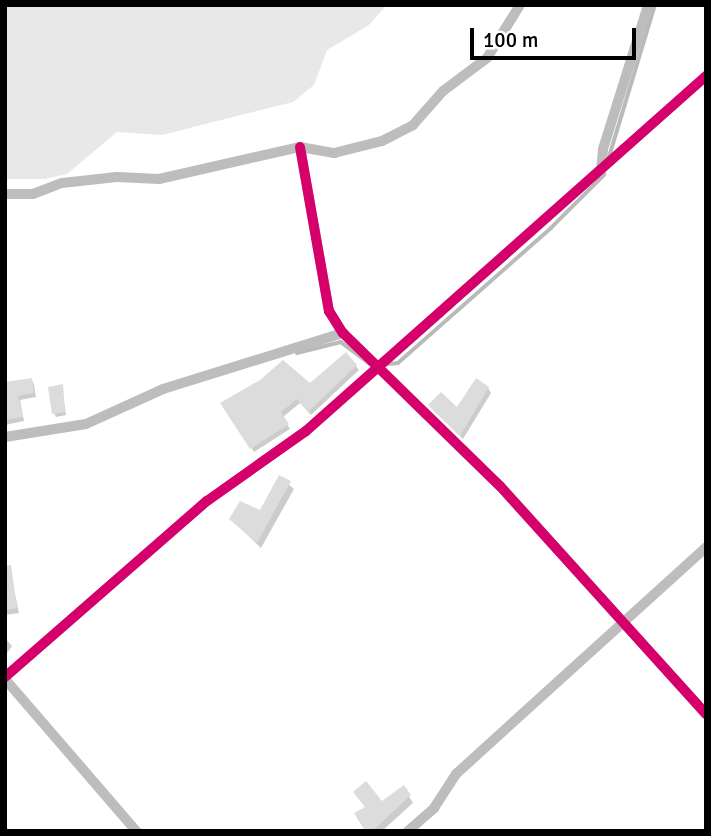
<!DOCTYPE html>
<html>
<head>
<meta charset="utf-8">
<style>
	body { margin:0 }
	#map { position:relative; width:711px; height:836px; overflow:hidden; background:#fff; font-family:Signika,sans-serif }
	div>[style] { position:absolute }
	.green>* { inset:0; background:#e8e8e8 }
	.shadow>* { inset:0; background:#0003 }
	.stream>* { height:3.5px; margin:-1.75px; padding:0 1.75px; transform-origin:1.75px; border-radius:1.75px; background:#bababa }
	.building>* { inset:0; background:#dcdcdc }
	.street>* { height:10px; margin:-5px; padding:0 5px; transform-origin:5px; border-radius:5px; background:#bdbdbd }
	.cycleway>* { height:10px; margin:-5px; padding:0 5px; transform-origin:5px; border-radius:5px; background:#d6006c }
	span { translate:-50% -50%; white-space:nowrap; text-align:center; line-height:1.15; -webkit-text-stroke:5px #fff; paint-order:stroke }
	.frame { position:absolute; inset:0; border:7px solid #000; pointer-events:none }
	.scale { position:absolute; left:470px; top:28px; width:166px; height:32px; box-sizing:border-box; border:4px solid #000; border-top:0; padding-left:9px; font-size:21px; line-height:24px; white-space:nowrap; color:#000; -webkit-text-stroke:5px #fff; paint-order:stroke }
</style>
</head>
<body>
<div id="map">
	<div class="green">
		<i style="clip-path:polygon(5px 5px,387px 5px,369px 25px,327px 50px,314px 85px,293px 102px,162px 135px,117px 132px,67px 174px,45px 179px,5px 179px)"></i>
	</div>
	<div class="shadow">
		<i style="clip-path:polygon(346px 354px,359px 370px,311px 415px,300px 403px,283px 417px,290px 429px,254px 452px,223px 403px,310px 385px)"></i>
		<i style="clip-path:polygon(5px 377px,7px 384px,31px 380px,34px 384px,36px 397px,20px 400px,24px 421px,5px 425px)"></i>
		<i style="clip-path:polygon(62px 386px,66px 415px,56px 417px,54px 413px)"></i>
		<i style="clip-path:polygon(488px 388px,491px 393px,463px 439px,433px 410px,458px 409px)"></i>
		<i style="clip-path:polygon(280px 477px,294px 489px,261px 548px,231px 519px,261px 512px)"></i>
		<i style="clip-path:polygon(10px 570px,19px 613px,5px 615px,5px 571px)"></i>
		<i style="clip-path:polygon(5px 638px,12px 646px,5px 656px)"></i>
		<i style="clip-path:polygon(404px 788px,413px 803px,382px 831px,367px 831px,381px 803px)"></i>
	</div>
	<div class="stream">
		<i style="left:609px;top:157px;width:159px;rotate:-73.2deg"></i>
		<i style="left:297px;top:353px;width:45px;rotate:-14deg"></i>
		<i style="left:341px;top:342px;width:36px;rotate:37deg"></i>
		<i style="left:388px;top:364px;width:10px;rotate:-6deg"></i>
		<i style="left:398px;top:363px;width:204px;rotate:-41.4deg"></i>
		<i style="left:551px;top:228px;width:75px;rotate:-45deg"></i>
	</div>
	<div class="building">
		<i style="clip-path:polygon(346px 352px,357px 365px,308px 412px,297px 399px,281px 412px,289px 424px,250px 449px,220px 403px,260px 380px,283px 360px,310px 383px)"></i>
		<i style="clip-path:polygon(32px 378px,34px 393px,18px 396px,23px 417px,5px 420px,5px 382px)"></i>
		<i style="clip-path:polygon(476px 378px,489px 387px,460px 436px,428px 405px,441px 392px,457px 407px)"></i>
		<i style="clip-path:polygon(63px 384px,65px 412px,52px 414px,48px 387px)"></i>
		<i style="clip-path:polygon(279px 475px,291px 481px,257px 543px,229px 519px,240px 501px,260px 510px)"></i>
		<i style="clip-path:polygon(11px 565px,17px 608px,5px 610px,5px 566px)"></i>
		<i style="clip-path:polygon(366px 781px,382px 801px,404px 785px,411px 795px,372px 831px,365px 831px,354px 813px,365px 807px,353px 792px)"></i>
	</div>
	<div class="street">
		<i style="left:300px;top:147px;width:167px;rotate:80deg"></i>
		<i style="left:329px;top:311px;width:26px;rotate:58deg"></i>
		<i style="left:343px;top:333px;width:219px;rotate:44.3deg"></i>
		<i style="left:500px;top:486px;width:307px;rotate:47.9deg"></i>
		<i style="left:601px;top:172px;width:23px;rotate:-85deg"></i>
		<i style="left:603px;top:149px;width:151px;rotate:-72.6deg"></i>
		<i style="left:5px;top:194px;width:28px"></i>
		<i style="left:33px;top:194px;width:31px;rotate:-21deg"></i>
		<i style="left:62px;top:183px;width:55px;rotate:-6.2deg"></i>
		<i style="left:117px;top:177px;width:42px;rotate:2.7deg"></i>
		<i style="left:159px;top:179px;width:145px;rotate:-12.8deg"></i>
		<i style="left:300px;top:147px;width:35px;rotate:10deg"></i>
		<i style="left:334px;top:153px;width:49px;rotate:-14deg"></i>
		<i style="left:382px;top:141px;width:35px;rotate:-27deg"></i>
		<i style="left:413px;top:125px;width:45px;rotate:-48.6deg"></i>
		<i style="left:443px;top:91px;width:55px;rotate:-36.9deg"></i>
		<i style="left:487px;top:58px;width:62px;rotate:-58.1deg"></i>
		<i style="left:5px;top:437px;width:82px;rotate:-9.1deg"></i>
		<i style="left:86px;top:424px;width:85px;rotate:-24.4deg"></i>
		<i style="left:163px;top:389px;width:189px;rotate:-17.3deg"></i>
		<i style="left:5px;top:677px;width:268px;rotate:-41.1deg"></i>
		<i style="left:207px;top:501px;width:121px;rotate:-35.3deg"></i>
		<i style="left:306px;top:431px;width:535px;rotate:-41.59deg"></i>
		<i style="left:5px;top:679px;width:201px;rotate:49.2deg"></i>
		<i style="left:408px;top:831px;width:35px;rotate:-41deg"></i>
		<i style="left:434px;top:808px;width:40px;rotate:-57.1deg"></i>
		<i style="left:456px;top:774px;width:338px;rotate:-42.2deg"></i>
	</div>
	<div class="cycleway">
		<i style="left:300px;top:147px;width:167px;rotate:80deg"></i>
		<i style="left:329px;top:311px;width:26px;rotate:58deg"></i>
		<i style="left:343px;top:333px;width:219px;rotate:44.3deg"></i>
		<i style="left:500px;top:486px;width:307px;rotate:47.9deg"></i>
		<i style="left:5px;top:677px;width:268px;rotate:-41.1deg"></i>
		<i style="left:207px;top:501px;width:121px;rotate:-35.3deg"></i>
		<i style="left:306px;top:431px;width:535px;rotate:-41.59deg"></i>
	</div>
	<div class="frame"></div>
	<div class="scale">100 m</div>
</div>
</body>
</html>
